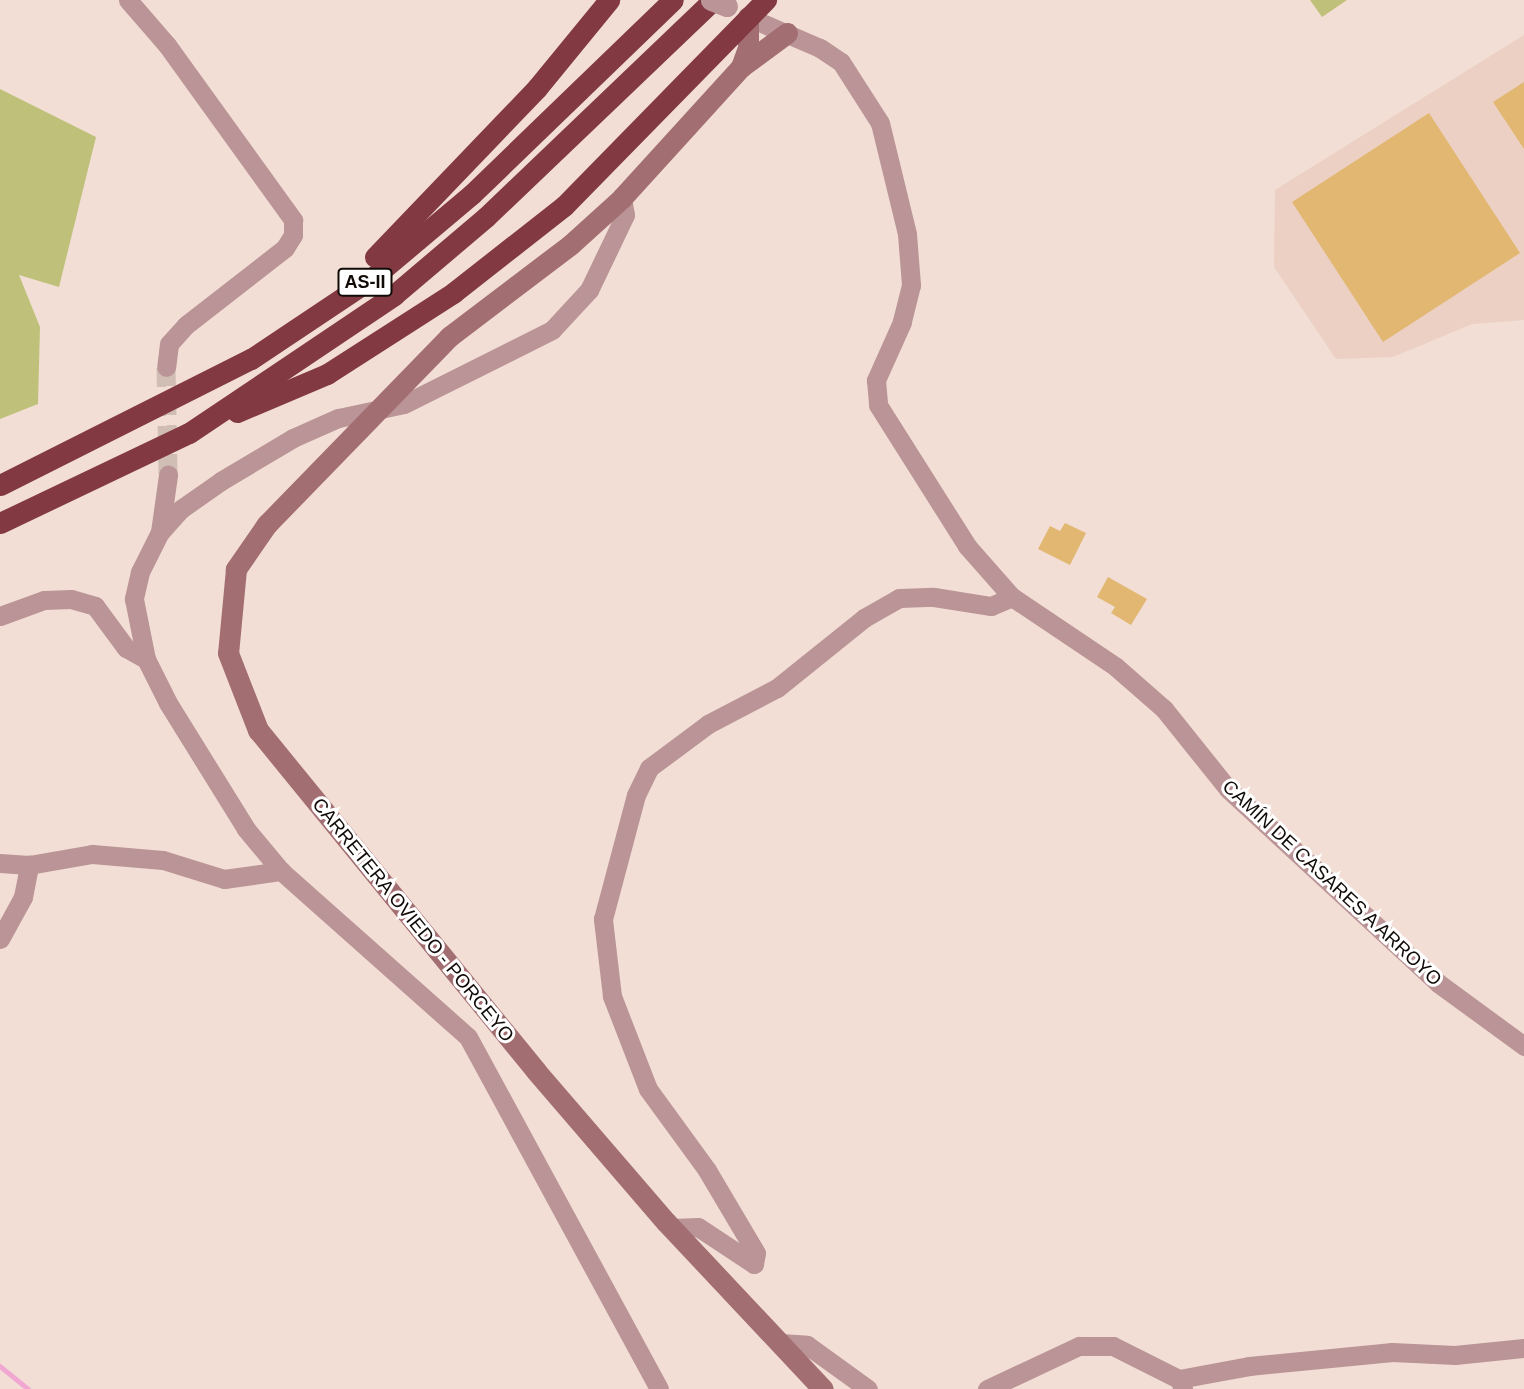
<!DOCTYPE html>
<html>
<head>
<meta charset="utf-8">
<style>
	body { margin:0 }
	#map { position:relative; width:1524px; height:1389px; overflow:hidden; background:#f2ded4; font-family:Helvetica,sans-serif }
	div>[style] { position:absolute }
	.built>* { inset:0; background:#ebd0c3 }
	.green>* { inset:0; background:#bfc17a }
	.stream>* { height:4.5px; margin:-2.25px; padding:0 2.25px; transform-origin:2.25px; border-radius:2.25px; background:#f0a8d3 }
	.building>* { inset:0; background:#e2b772 }
	.minor-tunnel>* { height:19px; margin-top:-9.5px; transform-origin:0; background:repeating-linear-gradient(90deg,#d0beb5 0 19px,transparent 0 29px) }
	.minor>* { height:19px; margin:-9.5px; padding:0 9.5px; transform-origin:9.5px; border-radius:9.5px; background:#ba9496 }
	.secondary>* { height:21px; margin:-10.5px; padding:0 10.5px; transform-origin:10.5px; border-radius:10.5px; background:#a36e72 }
	.motorway>* { height:21px; margin:-10.5px; padding:0 10.5px; transform-origin:10.5px; border-radius:10.5px; background:#823942 }
	.tertiary-bridge>* { height:21px; margin:-10.5px; padding:0 10.5px; transform-origin:10.5px; border-radius:10.5px; background:#ba9496 }
	span { translate:-50% -50%; white-space:nowrap; text-align:center; line-height:1.15; -webkit-text-stroke:6px #fff; paint-order:stroke }
	.shield-label span { padding:2px 5px; background:#fff; border:2px solid; border-radius:5px; -webkit-text-stroke-width:0 }
	.shield-label { font-size:18px; color:#110b08; font-weight:700 }
	.street-label { font-size:19px; color:#110b08 }
</style>
</head>
<body>
<div id="map">
	<div class="built">
		<i style="clip-path:polygon(1524px 35px,1524px 320px,1472px 324px,1393px 357px,1336px 359px,1274px 267px,1275px 190px)"></i>
	</div>
	<div class="green">
		<i style="clip-path:polygon(1310px 0,1347px 0,1322px 17px)"></i>
		<i style="clip-path:polygon(0 89px,96px 137px,59px 287px,19px 275px,40px 327px,38px 404px,0 419px)"></i>
	</div>
	<div class="stream">
		<i style="left:0;top:1366px;width:36px;rotate:39deg"></i>
	</div>
	<div class="building">
		<i style="clip-path:polygon(1524px 82px,1524px 149px,1493px 102px)"></i>
		<i style="clip-path:polygon(1429px 113px,1520px 253px,1383px 342px,1292px 202px)"></i>
		<i style="clip-path:polygon(1065px 523px,1086px 533px,1070px 565px,1038px 549px,1050px 526px,1060px 531px)"></i>
		<i style="clip-path:polygon(1108px 577px,1147px 599px,1131px 625px,1111px 613px,1115px 607px,1097px 597px)"></i>
	</div>
	<div class="minor-tunnel">
		<i style="left:166px;top:367px;width:108px;rotate:88.9deg"></i>
	</div>
	<div class="minor">
		<i style="left:128px;top:0;width:60px;rotate:49.1deg"></i>
		<i style="left:167px;top:45px;width:216px;rotate:54.2deg"></i>
		<i style="left:293px;top:220px;width:15px;rotate:90deg"></i>
		<i style="left:293px;top:235px;width:15px;rotate:122deg"></i>
		<i style="left:285px;top:248px;width:125px;rotate:142.1deg"></i>
		<i style="left:186px;top:325px;width:25px;rotate:132deg"></i>
		<i style="left:169px;top:344px;width:23px;rotate:97deg"></i>
		<i style="left:748px;top:17px;width:78px;rotate:23.3deg"></i>
		<i style="left:820px;top:48px;width:25px;rotate:34deg"></i>
		<i style="left:841px;top:62px;width:72px;rotate:57.4deg"></i>
		<i style="left:880px;top:123px;width:114px;rotate:76.3deg"></i>
		<i style="left:907px;top:234px;width:51px;rotate:85.5deg"></i>
		<i style="left:911px;top:285px;width:38px;rotate:104deg"></i>
		<i style="left:902px;top:322px;width:64px;rotate:114.1deg"></i>
		<i style="left:876px;top:380px;width:25px;rotate:85deg"></i>
		<i style="left:878px;top:405px;width:167px;rotate:57.7deg"></i>
		<i style="left:967px;top:546px;width:68px;rotate:48.6deg"></i>
		<i style="left:1012px;top:597px;width:125px;rotate:33.9deg"></i>
		<i style="left:1116px;top:667px;width:64px;rotate:41.2deg"></i>
		<i style="left:1164px;top:709px;width:102px;rotate:51.3deg"></i>
		<i style="left:1228px;top:789px;width:286px;rotate:42.7deg"></i>
		<i style="left:1438px;top:983px;width:107px;rotate:36.2deg"></i>
		<i style="left:622px;top:198px;width:17px;rotate:80deg"></i>
		<i style="left:625px;top:215px;width:83px;rotate:115.6deg"></i>
		<i style="left:589px;top:290px;width:54px;rotate:132.8deg"></i>
		<i style="left:552px;top:330px;width:165px;rotate:153.4deg"></i>
		<i style="left:404px;top:404px;width:67px;rotate:168deg"></i>
		<i style="left:338px;top:418px;width:49px;rotate:156deg"></i>
		<i style="left:293px;top:438px;width:84px;rotate:149.2deg"></i>
		<i style="left:221px;top:481px;width:49px;rotate:145deg"></i>
		<i style="left:181px;top:509px;width:31px;rotate:132deg"></i>
		<i style="left:160px;top:532px;width:45px;rotate:116.6deg"></i>
		<i style="left:140px;top:572px;width:28px;rotate:103deg"></i>
		<i style="left:134px;top:599px;width:61px;rotate:78.7deg"></i>
		<i style="left:146px;top:659px;width:49px;rotate:63.4deg"></i>
		<i style="left:168px;top:703px;width:148px;rotate:58.2deg"></i>
		<i style="left:246px;top:829px;width:55px;rotate:50.2deg"></i>
		<i style="left:281px;top:871px;width:250px;rotate:41.6deg"></i>
		<i style="left:468px;top:1037px;width:400px;rotate:61.5deg"></i>
		<i style="left:160px;top:532px;width:58px;rotate:-82deg"></i>
		<i style="left:0;top:616px;width:47px;rotate:-20deg"></i>
		<i style="left:44px;top:600px;width:27px;rotate:-2deg"></i>
		<i style="left:71px;top:599px;width:25px;rotate:16deg"></i>
		<i style="left:95px;top:606px;width:52px;rotate:53.6deg"></i>
		<i style="left:126px;top:648px;width:23px;rotate:29deg"></i>
		<i style="left:0;top:863px;width:29px;rotate:4deg"></i>
		<i style="left:29px;top:865px;width:64px;rotate:-9.9deg"></i>
		<i style="left:92px;top:854px;width:71px;rotate:4.8deg"></i>
		<i style="left:163px;top:860px;width:64px;rotate:17.3deg"></i>
		<i style="left:224px;top:879px;width:58px;rotate:-8deg"></i>
		<i style="left:0;top:939px;width:48px;rotate:-61.3deg"></i>
		<i style="left:23px;top:897px;width:33px;rotate:-79deg"></i>
		<i style="left:671px;top:1228px;width:27px;rotate:-2deg"></i>
		<i style="left:698px;top:1227px;width:67px;rotate:33.5deg"></i>
		<i style="left:754px;top:1264px;width:11px;rotate:-80deg"></i>
		<i style="left:756px;top:1253px;width:96px;rotate:-120.6deg"></i>
		<i style="left:707px;top:1170px;width:100px;rotate:-126.1deg"></i>
		<i style="left:648px;top:1089px;width:100px;rotate:-111.2deg"></i>
		<i style="left:612px;top:996px;width:78px;rotate:-96.7deg"></i>
		<i style="left:603px;top:919px;width:128px;rotate:-75.1deg"></i>
		<i style="left:636px;top:795px;width:30px;rotate:-64deg"></i>
		<i style="left:649px;top:768px;width:74px;rotate:-36.7deg"></i>
		<i style="left:708px;top:724px;width:78px;rotate:-27.6deg"></i>
		<i style="left:777px;top:688px;width:112px;rotate:-38.8deg"></i>
		<i style="left:864px;top:618px;width:40px;rotate:-29.7deg"></i>
		<i style="left:899px;top:598px;width:35px;rotate:-2deg"></i>
		<i style="left:934px;top:597px;width:58px;rotate:9deg"></i>
		<i style="left:991px;top:606px;width:23px;rotate:-23deg"></i>
		<i style="left:781px;top:1343px;width:26px;rotate:4deg"></i>
		<i style="left:807px;top:1345px;width:75px;rotate:35.8deg"></i>
		<i style="left:1179px;top:1379px;width:71px;rotate:-10.5deg"></i>
		<i style="left:1249px;top:1366px;width:144px;rotate:-5.6deg"></i>
		<i style="left:1392px;top:1352px;width:63px;rotate:2.7deg"></i>
		<i style="left:1455px;top:1355px;width:69px;rotate:-5.8deg"></i>
		<i style="left:987px;top:1389px;width:102px;rotate:-25.1deg"></i>
		<i style="left:1079px;top:1346px;width:34px"></i>
		<i style="left:1113px;top:1346px;width:74px;rotate:26.6deg"></i>
		<i style="left:1179px;top:1379px;width:11px;rotate:68deg"></i>
	</div>
	<div class="secondary">
		<i style="left:787px;top:33px;width:57px;rotate:143.5deg"></i>
		<i style="left:741px;top:67px;width:177px;rotate:132.3deg"></i>
		<i style="left:622px;top:198px;width:70px;rotate:137.9deg"></i>
		<i style="left:570px;top:245px;width:152px;rotate:142.8deg"></i>
		<i style="left:449px;top:337px;width:261px;rotate:134.2deg"></i>
		<i style="left:267px;top:524px;width:55px;rotate:124.6deg"></i>
		<i style="left:236px;top:569px;width:84px;rotate:95.4deg"></i>
		<i style="left:228px;top:653px;width:83px;rotate:68.7deg"></i>
		<i style="left:258px;top:730px;width:440px;rotate:50.8deg"></i>
		<i style="left:536px;top:1071px;width:199px;rotate:49.3deg"></i>
		<i style="left:666px;top:1222px;width:229px;rotate:46.8deg"></i>
		<i style="left:741px;top:67px;width:20px;rotate:-70deg"></i>
		<i style="left:748px;top:48px;width:31px;rotate:-90deg"></i>
	</div>
	<div class="motorway">
		<i style="left:375px;top:257px;width:234px;rotate:-46.2deg"></i>
		<i style="left:537px;top:88px;width:114px;rotate:-50.7deg"></i>
		<i style="left:237px;top:412px;width:98px;rotate:-22.9deg"></i>
		<i style="left:327px;top:374px;width:150px;rotate:-32.7deg"></i>
		<i style="left:453px;top:293px;width:141px;rotate:-38.1deg"></i>
		<i style="left:564px;top:206px;width:289px;rotate:-45.6deg"></i>
		<i style="left:0;top:485px;width:281px;rotate:-26.7deg"></i>
		<i style="left:251px;top:359px;width:144px;rotate:-33.7deg"></i>
		<i style="left:371px;top:279px;width:132px;rotate:-40.1deg"></i>
		<i style="left:472px;top:194px;width:279px;rotate:-44deg"></i>
		<i style="left:0;top:523px;width:209px;rotate:-25.5deg"></i>
		<i style="left:189px;top:433px;width:247px;rotate:-33.9deg"></i>
		<i style="left:394px;top:295px;width:121px;rotate:-40.3deg"></i>
		<i style="left:486px;top:217px;width:314px;rotate:-43.7deg"></i>
	</div>
	<div class="tertiary-bridge">
		<i style="left:711px;top:0;width:17px;rotate:21deg"></i>
	</div>
	<div class="shield-label">
		<span style="left:365px;top:282px">AS-II</span>
	</div>
	<div class="street-label">
		<span style="left:1332px;top:883px;rotate:43deg">CAMÍN DE CASARES A ARROYO</span>
		<span style="left:413px;top:920px;rotate:51deg">CARRETERA OVIEDO - PORCEYO</span>
	</div>
</div>
</body>
</html>
